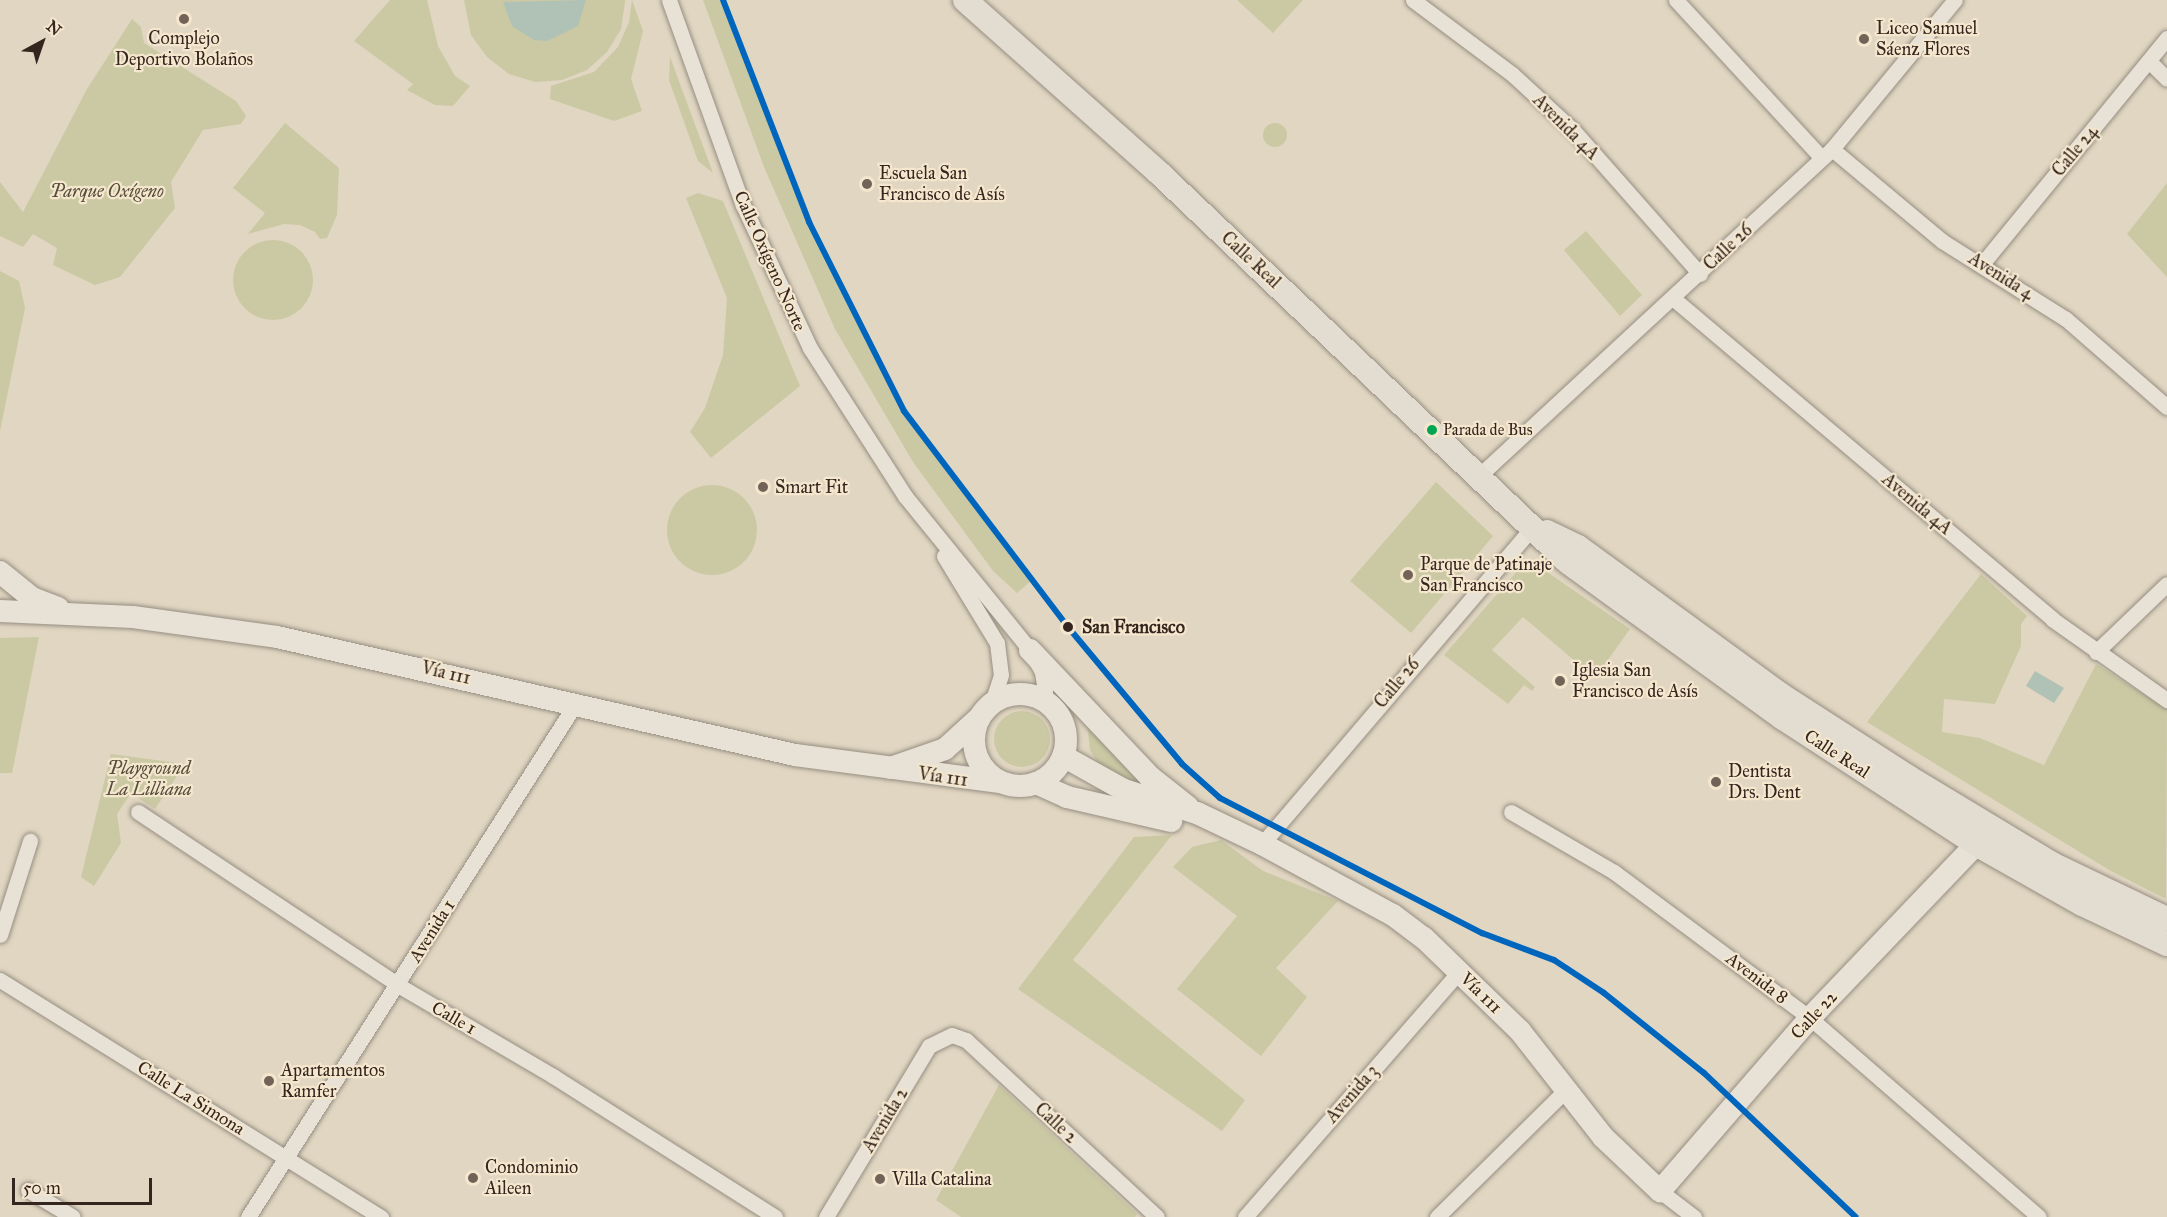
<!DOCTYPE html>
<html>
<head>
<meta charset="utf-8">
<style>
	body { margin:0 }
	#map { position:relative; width:2167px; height:1217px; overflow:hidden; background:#e1d6c1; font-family:"IM FELL Great Primer",serif }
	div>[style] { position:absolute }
	.green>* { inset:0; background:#cbc9a4 }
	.round { border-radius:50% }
	.water>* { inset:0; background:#afc2b5 }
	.roads { filter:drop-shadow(0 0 2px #968e82) drop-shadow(0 0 2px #968e82) }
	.street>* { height:15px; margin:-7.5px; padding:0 7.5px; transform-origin:7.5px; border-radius:7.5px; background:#e7e1d6 }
	.secondary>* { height:22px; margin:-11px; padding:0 11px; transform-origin:11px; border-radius:11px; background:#e7e1d6 }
	.secondary>.ring { margin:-11px; padding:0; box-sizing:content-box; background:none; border:22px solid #e7e1d6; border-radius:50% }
	.primary>* { height:24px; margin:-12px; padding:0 12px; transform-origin:12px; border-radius:12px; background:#e3dcd0 }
	.rail-1>* { height:6px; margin:-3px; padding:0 3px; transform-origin:3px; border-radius:3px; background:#0065bd }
	.dots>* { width:16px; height:16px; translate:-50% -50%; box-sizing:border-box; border:3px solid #f4e7ce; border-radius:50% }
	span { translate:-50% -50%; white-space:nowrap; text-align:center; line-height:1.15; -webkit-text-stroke:4.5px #f4e7ce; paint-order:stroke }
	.bus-label { font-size:16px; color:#34251e }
	.left { translate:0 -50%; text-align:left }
	.poi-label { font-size:18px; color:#34251e }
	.street-label { font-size:18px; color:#34251e }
	.park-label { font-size:18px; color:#554c3a; font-style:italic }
	.stop-label { font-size:18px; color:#34251e; font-weight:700 }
	.north { position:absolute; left:12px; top:12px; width:60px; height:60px; -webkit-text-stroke:4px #f4e7ce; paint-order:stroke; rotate:40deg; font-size:16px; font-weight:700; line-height:24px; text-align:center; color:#34251e }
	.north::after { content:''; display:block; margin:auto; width:21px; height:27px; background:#34251e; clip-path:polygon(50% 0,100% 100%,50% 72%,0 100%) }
	.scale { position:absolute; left:12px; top:1178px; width:140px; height:27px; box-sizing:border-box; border:3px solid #34251e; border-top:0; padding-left:8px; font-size:18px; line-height:21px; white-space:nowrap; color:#34251e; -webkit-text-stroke:4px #f4e7ce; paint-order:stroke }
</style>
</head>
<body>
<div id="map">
	<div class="green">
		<i style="clip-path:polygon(390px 0,427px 0,438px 46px,455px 76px,470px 86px,453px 106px,435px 105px,407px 90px,413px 84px,354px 41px)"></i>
		<i style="clip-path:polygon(464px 0,625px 0,625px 2px,621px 29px,607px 52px,587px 70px,562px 80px,535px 82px,509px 74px,487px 57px,471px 35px)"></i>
		<i style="clip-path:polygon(632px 0,643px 31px,631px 79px,642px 111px,614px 121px,550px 99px,551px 86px,594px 72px,618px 47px,629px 22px)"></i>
		<i style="clip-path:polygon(703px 0,723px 0,809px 222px,904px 411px,1032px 580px,1017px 593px,993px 571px,913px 462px,835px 329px,764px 167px)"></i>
		<i style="clip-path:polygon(1237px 0,1303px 0,1273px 33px)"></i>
		<i style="clip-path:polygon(132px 19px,141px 27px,144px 43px,236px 101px,246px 116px,241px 124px,203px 130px,171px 182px,175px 208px,120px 277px,95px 285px,53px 265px,57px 248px,33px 234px,23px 247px,0 236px,0 182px,23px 212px,87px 89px)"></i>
		<i style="clip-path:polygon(670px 57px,713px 173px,698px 161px,669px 80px)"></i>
		<i style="clip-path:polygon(285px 123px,339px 168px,337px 215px,327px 238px,320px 239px,315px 232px,300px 225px,284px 224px,248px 234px,265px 213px,233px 188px)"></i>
		<i class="round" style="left:1263px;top:123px;width:24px;height:24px"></i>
		<i style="clip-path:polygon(2167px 183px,2167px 277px,2127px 234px)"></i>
		<i style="clip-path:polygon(698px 193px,723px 201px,800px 386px,711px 458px,690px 432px,705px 408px,723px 355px,727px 298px,686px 198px)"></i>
		<i style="clip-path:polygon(1586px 231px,1642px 295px,1620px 316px,1564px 250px)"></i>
		<i class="round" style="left:233px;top:240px;width:80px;height:80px"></i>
		<i style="clip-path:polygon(0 271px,19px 281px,25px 308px,0 431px)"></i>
		<i style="clip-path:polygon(1436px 482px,1493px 536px,1411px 633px,1350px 581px)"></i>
		<i class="round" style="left:667px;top:485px;width:90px;height:90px"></i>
		<i style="clip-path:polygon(1531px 561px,1630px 629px,1595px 678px,1523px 617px,1492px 650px,1535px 687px,1532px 691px,1524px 685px,1508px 704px,1444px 655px,1525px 562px)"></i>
		<i style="clip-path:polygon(1981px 574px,2027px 616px,2021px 624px,2021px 646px,1995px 704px,1944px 699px,1942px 732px,1980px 738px,2044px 765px,2096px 664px,2167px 709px,2166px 899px,2109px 870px,1867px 722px)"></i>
		<i style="clip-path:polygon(39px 637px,12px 773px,0 773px,0 638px)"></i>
		<i class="round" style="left:994px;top:711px;width:56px;height:56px"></i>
		<i style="clip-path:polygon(1087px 722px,1147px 784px,1140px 786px,1098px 763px,1090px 750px)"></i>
		<i style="clip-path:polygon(111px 754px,185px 764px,155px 809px,131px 793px,117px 814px,121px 843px,94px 886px,81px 877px)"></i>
		<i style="clip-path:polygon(1172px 835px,1073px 960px,1245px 1100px,1222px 1131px,1018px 989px,1134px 837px)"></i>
		<i style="clip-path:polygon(1221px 840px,1263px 871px,1338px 901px,1276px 968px,1307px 997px,1261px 1056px,1177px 989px,1237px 916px,1173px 867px,1192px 847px)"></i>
		<i style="clip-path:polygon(999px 1085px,1137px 1214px,1135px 1217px,961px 1217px,936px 1200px)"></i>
	</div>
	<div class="water">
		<i style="clip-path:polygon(586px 0,578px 26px,547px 41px,534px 40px,512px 26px,503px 2px)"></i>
		<i style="clip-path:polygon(2035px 671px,2064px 688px,2054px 703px,2026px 686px)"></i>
	</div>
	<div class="roads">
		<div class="street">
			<i style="left:669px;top:0;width:218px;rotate:70.2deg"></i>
			<i style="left:743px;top:205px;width:158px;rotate:64.9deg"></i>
			<i style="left:810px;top:348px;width:176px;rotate:57.3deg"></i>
			<i style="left:905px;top:496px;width:198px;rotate:50.9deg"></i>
			<i style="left:1030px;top:650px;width:25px;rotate:61deg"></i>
			<i style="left:1042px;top:672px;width:19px;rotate:81deg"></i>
			<i style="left:1045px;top:691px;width:9px;rotate:122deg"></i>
			<i style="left:1413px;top:0;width:124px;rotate:36.8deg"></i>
			<i style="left:1512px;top:74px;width:83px;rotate:42.6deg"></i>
			<i style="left:1573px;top:130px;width:192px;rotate:48.6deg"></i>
			<i style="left:1676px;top:0;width:215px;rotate:47.3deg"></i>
			<i style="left:2149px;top:61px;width:25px;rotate:45deg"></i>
			<i style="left:1832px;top:149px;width:143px;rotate:39.9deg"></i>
			<i style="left:1942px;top:241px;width:146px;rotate:32.2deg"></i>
			<i style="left:2066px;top:319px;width:134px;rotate:41.1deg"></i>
			<i style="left:1982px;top:264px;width:292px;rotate:-50.7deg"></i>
			<i style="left:1674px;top:299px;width:495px;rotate:40.2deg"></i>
			<i style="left:2052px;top:619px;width:141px;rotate:35.2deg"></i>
			<i style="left:1480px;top:475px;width:480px;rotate:-42.8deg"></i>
			<i style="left:1832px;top:149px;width:193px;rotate:-50.5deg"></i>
			<i style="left:944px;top:556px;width:102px;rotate:58.7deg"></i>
			<i style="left:997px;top:643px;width:32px;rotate:83deg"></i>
			<i style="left:1001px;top:675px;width:29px;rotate:108deg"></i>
			<i style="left:2096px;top:652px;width:98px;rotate:-43.8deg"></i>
			<i style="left:138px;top:812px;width:312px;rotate:33.6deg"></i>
			<i style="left:398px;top:985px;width:180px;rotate:30.4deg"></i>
			<i style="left:553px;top:1076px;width:263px;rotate:32.4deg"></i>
			<i style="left:1511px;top:812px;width:119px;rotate:30.2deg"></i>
			<i style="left:1614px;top:872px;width:244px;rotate:36.7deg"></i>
			<i style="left:1810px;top:1018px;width:303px;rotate:41deg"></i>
			<i style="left:1262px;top:844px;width:419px;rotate:-49.5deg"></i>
			<i style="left:0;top:935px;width:99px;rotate:-72.3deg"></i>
			<i style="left:0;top:980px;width:449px;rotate:31.9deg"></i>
			<i style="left:28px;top:1190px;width:52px;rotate:31deg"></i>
			<i style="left:1660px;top:1191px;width:43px;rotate:37.4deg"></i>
			<i style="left:248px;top:1217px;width:610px;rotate:-57.46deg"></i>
			<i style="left:826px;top:1217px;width:200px;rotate:-58.9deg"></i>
			<i style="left:929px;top:1046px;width:25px;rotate:-26deg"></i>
			<i style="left:952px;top:1035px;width:15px;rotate:20deg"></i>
			<i style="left:966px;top:1040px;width:260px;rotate:42.8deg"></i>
			<i style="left:1245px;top:1217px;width:325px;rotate:-48.9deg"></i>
			<i style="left:1437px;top:1217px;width:181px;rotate:-44.6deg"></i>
		</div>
		<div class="secondary">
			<i style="left:0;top:572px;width:41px;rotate:39.1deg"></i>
			<i style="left:32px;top:598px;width:28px;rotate:21deg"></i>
			<i style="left:0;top:611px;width:133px;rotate:2.6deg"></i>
			<i style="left:133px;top:617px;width:145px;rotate:7.9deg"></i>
			<i style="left:277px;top:637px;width:531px;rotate:12.83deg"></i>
			<i style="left:795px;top:755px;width:207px;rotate:7.5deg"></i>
			<i style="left:1030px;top:650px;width:175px;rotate:46.6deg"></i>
			<i style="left:1150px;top:777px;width:48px;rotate:38.3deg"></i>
			<i class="ring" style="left:974px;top:694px;width:70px;height:70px"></i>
			<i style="left:1063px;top:756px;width:70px;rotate:29.1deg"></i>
			<i style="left:1124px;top:790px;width:77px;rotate:17.5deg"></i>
			<i style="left:1197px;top:813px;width:72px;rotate:25.5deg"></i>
			<i style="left:1262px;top:844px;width:149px;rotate:28.5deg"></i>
			<i style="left:1393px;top:915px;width:39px;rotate:37deg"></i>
			<i style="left:1424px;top:938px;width:134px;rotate:44.1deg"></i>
			<i style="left:1520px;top:1031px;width:135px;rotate:51.9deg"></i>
			<i style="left:1603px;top:1137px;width:79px;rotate:43.5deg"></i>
			<i style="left:1660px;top:1191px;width:229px;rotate:-49.1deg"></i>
			<i style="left:1810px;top:1018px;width:240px;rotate:-46.3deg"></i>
			<i style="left:891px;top:768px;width:57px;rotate:-19.4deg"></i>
			<i style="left:945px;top:749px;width:47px;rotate:-42.4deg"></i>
			<i style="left:1036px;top:783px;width:34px;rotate:24deg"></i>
			<i style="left:1067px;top:797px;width:107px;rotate:13deg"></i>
		</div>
		<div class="primary">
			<i style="left:965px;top:0;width:260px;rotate:41.7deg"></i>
			<i style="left:1159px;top:173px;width:564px;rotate:43.56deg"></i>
			<i style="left:1568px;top:562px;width:266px;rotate:36deg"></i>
			<i style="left:1783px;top:718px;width:230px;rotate:33.1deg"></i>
			<i style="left:1976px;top:844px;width:122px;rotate:29.5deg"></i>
			<i style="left:2082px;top:904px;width:94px;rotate:25.2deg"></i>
			<i style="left:1547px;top:532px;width:34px;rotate:26deg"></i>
			<i style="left:1578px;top:547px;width:251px;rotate:36.1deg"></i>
			<i style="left:1781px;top:695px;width:151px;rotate:32.8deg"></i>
			<i style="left:1908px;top:777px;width:168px;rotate:31.1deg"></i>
			<i style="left:2052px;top:864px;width:127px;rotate:25.6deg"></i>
		</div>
	</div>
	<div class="rail-1">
		<i style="left:723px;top:0;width:238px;rotate:68.8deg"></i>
		<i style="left:809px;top:222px;width:212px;rotate:63.3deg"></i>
		<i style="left:904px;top:411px;width:271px;rotate:52.8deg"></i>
		<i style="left:1068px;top:627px;width:178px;rotate:50.2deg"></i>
		<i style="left:1182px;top:764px;width:51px;rotate:41.8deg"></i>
		<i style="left:1220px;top:798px;width:295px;rotate:27.3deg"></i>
		<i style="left:1482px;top:933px;width:77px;rotate:20.6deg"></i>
		<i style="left:1554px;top:960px;width:60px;rotate:33.4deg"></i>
		<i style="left:1604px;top:993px;width:128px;rotate:38.7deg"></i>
		<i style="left:1704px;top:1073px;width:209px;rotate:43.5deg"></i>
	</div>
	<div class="dots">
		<i style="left:184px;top:19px;background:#716357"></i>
		<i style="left:1864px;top:39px;background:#716357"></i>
		<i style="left:867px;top:184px;background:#716357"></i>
		<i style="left:1432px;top:430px;background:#00a651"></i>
		<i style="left:763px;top:487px;background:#716357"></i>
		<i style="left:1408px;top:575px;background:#716357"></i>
		<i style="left:1068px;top:627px;background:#34251e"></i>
		<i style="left:1560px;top:681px;background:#716357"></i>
		<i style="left:1716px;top:782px;background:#716357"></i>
		<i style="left:269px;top:1081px;background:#716357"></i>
		<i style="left:473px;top:1178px;background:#716357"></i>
		<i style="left:880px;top:1179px;background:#716357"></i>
	</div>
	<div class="bus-label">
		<span class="left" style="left:1443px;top:430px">Parada de Bus</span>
	</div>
	<div class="poi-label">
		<span class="left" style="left:1876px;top:39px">Liceo Samuel<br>Sáenz Flores</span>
		<span style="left:184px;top:49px">Complejo<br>Deportivo Bolaños</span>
		<span class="left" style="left:879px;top:184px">Escuela San<br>Francisco de Asís</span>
		<span class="left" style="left:775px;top:487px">Smart Fit</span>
		<span class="left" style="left:1420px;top:575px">Parque de Patinaje<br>San Francisco</span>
		<span class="left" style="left:1572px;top:681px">Iglesia San<br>Francisco de Asís</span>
		<span class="left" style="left:1728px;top:782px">Dentista<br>Drs. Dent</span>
		<span class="left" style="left:281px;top:1081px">Apartamentos<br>Ramfer</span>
		<span class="left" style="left:485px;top:1178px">Condominio<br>Aileen</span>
		<span class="left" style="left:892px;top:1179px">Villa Catalina</span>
	</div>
	<div class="street-label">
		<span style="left:1566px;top:127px;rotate:45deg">Avenida 4A</span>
		<span style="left:2075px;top:151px;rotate:-50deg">Calle 24</span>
		<span style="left:1728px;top:247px;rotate:-43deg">Calle 26</span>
		<span style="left:1251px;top:260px;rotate:43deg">Calle Real</span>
		<span style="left:770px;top:261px;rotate:66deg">Calle Oxígeno Norte</span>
		<span style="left:2001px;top:276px;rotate:32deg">Avenida 4</span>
		<span style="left:1917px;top:504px;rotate:40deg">Avenida 4A</span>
		<span style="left:446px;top:673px;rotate:13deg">Vía 111</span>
		<span style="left:1397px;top:683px;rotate:-50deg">Calle 26</span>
		<span style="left:1837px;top:754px;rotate:33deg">Calle Real</span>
		<span style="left:943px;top:777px;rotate:8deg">Vía 111</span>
		<span style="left:432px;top:931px;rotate:-58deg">Avenida 1</span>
		<span style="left:1757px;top:978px;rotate:37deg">Avenida 8</span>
		<span style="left:1481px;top:993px;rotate:44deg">Vía 111</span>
		<span style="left:1814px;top:1015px;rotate:-47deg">Calle 22</span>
		<span style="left:454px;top:1018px;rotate:30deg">Calle 1</span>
		<span style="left:1352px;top:1094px;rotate:-49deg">Avenida 3</span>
		<span style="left:191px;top:1098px;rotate:32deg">Calle La Simona</span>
		<span style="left:885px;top:1120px;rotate:-59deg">Avenida 2</span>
		<span style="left:1056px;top:1123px;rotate:43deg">Calle 2</span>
	</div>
	<div class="park-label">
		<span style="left:107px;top:191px">Parque Oxígeno</span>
		<span style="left:149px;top:779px">Playground<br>La Lilliana</span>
	</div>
	<div class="stop-label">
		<span class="left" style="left:1082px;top:627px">San Francisco</span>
	</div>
	<div class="north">N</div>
	<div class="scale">50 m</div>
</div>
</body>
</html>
